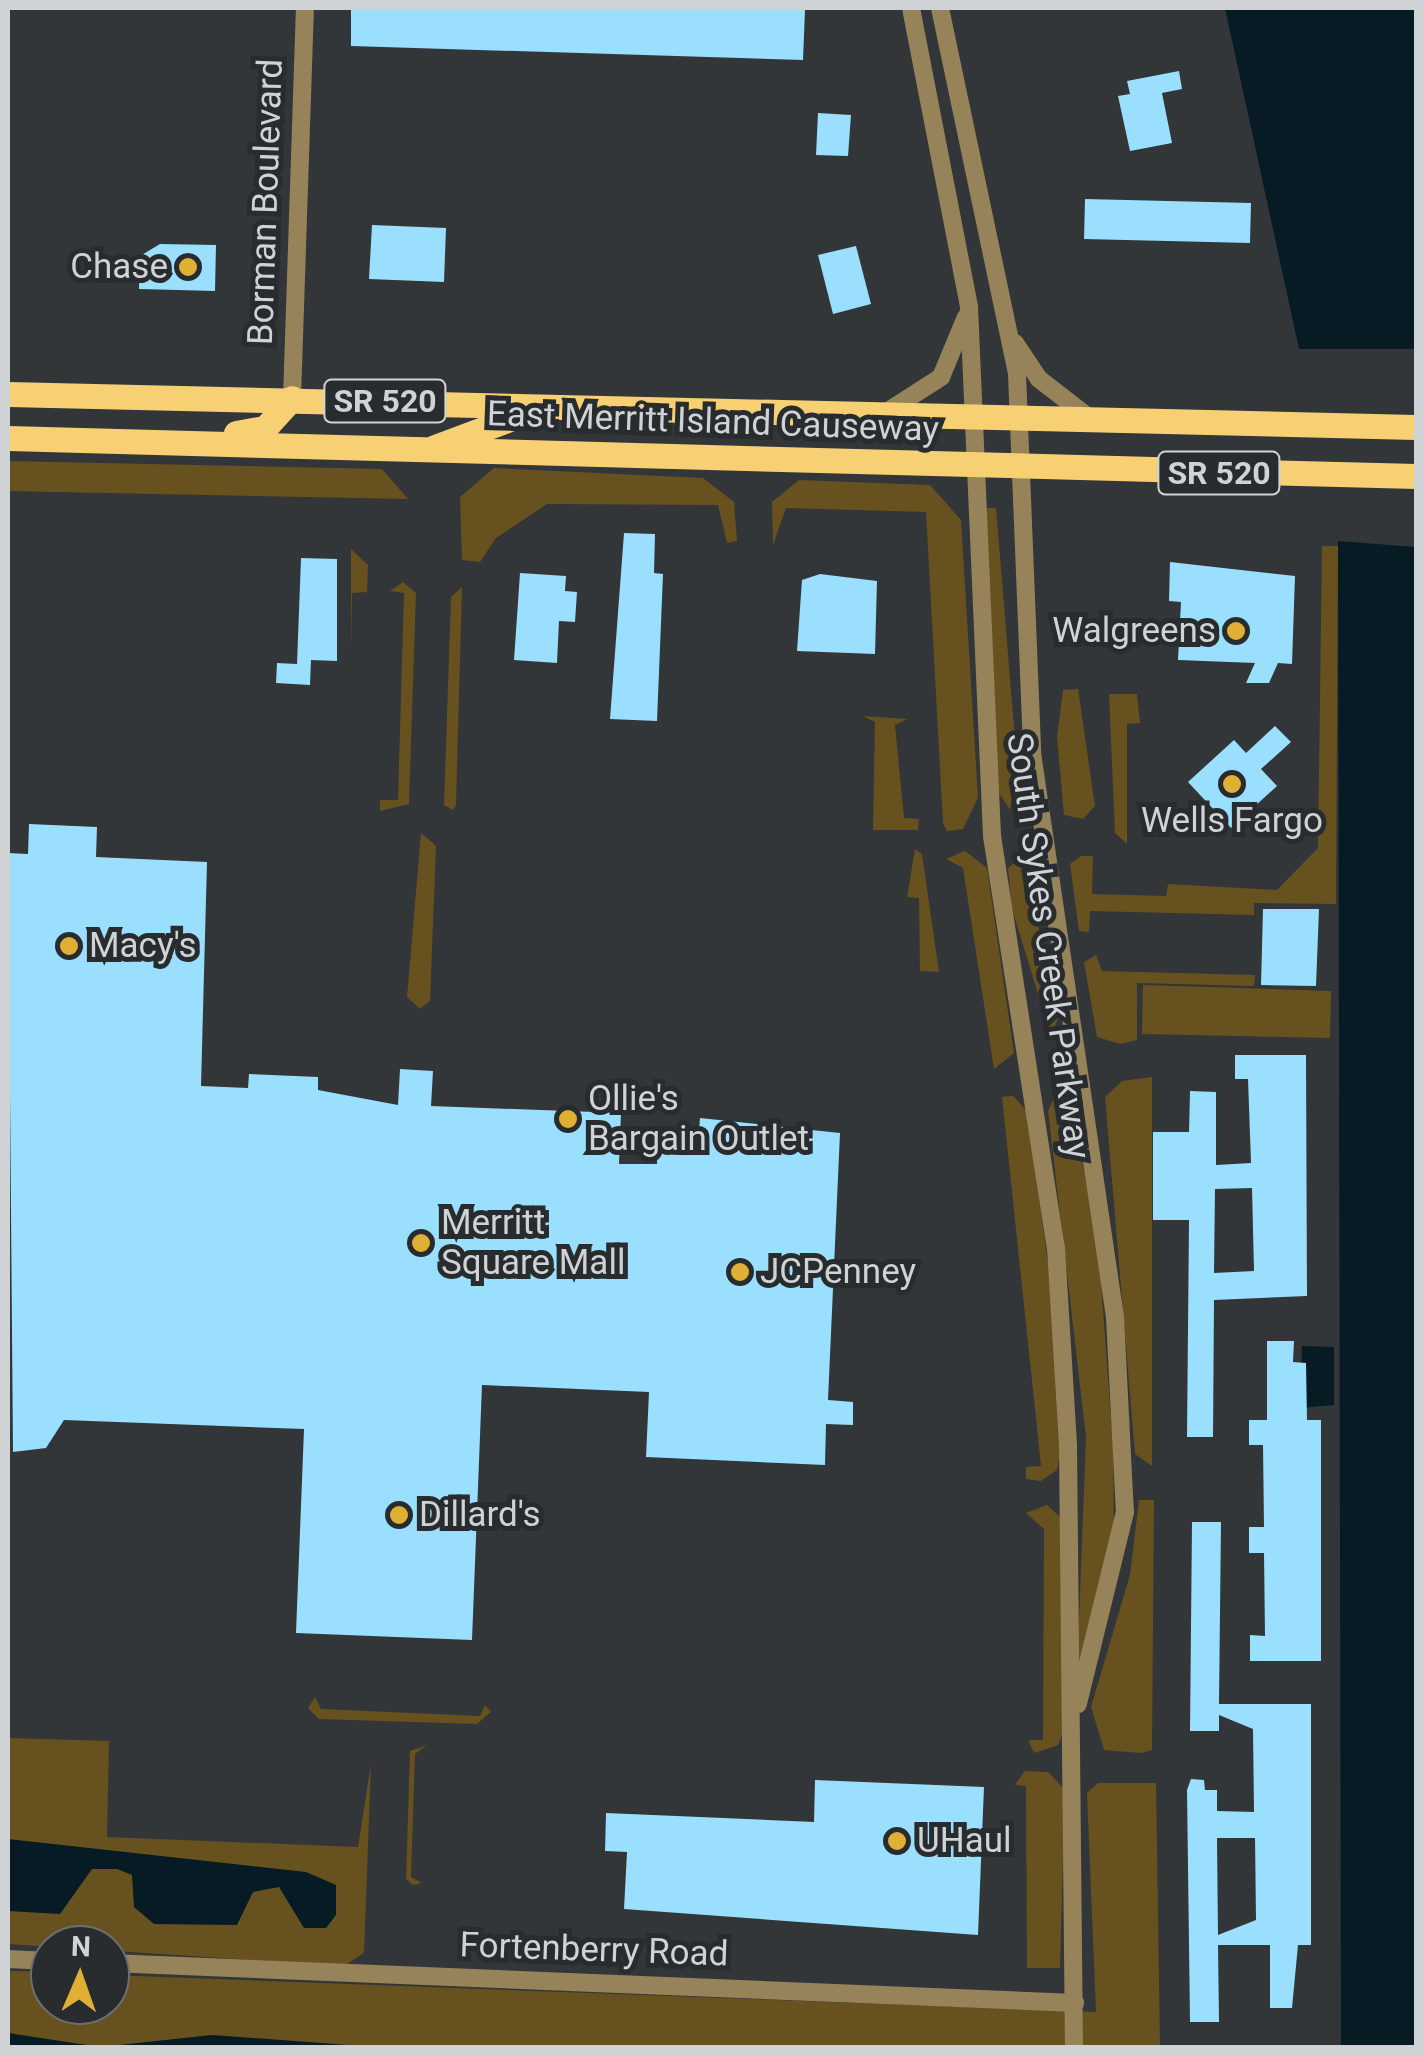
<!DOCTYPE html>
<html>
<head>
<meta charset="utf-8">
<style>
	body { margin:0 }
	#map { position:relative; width:1424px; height:2055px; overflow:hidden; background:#323638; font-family:Roboto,sans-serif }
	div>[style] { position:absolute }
	.green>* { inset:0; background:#67511f }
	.water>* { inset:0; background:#061b24 }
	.building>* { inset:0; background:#9adffd }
	.minor>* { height:18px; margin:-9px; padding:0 9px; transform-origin:9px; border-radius:9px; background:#968359 }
	.major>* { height:25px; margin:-12.5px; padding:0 12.5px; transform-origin:12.5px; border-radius:12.5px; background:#f8d074 }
	.dots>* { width:28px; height:28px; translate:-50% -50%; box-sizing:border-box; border:5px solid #282c2e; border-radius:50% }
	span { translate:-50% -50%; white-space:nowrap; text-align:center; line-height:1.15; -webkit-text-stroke:10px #282c2e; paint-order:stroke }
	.shield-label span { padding:2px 8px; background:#282c2e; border:2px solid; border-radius:8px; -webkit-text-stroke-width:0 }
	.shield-label { font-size:32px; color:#d0d3d5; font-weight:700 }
	.street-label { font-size:35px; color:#d0d3d5 }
	.poi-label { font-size:35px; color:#d0d3d5 }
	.right { translate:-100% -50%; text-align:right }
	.left { translate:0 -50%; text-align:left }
	.frame { position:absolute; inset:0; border:10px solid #d0d3d5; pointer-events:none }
	.north { position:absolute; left:30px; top:1925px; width:100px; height:100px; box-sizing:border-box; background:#282c2e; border:2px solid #6b6f71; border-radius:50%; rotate:2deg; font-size:28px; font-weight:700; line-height:40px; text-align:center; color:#d0d3d5 }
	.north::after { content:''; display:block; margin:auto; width:35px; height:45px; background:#e0b034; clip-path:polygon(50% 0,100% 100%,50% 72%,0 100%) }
</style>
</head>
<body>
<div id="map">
	<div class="green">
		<i style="clip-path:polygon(8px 461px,382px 469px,408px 499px,8px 491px)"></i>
		<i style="clip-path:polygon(494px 468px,703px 478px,734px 502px,737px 541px,727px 543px,718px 505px,547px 504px,496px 538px,480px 562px,462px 560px,460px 497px)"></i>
		<i style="clip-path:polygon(799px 480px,930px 485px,961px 520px,978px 798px,963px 829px,947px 831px,943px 823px,926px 512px,786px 508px,773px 545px,772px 502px)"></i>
		<i style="clip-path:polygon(986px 508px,996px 508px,1017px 764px,1010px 810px,997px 790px)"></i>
		<i style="clip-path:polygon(1322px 546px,1338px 546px,1336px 904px,1254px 903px,1254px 915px,1090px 911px,1089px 932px,1079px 931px,1070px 864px,1081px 856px,1093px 856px,1092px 894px,1166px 896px,1168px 884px,1277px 890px,1318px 848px)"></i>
		<i style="clip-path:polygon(351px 549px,368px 565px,367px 592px,352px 593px,351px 654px)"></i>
		<i style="clip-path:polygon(403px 582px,416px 593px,409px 804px,380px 811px,380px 800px,398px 800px,404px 593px,390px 591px)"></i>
		<i style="clip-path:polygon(462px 587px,456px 805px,453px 810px,444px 805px,451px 597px)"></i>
		<i style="clip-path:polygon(1078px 689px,1095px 806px,1083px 819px,1064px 815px,1057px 737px,1063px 690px)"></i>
		<i style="clip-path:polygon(1109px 694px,1137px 694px,1140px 723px,1127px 724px,1127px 844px,1115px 833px)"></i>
		<i style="clip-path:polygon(863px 716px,908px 719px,895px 725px,904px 818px,919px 819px,918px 830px,873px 830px,875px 722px)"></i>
		<i style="clip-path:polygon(421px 833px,436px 846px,430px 1001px,420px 1009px,407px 997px)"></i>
		<i style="clip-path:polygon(915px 849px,922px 854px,939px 972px,920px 971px,919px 898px,907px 897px)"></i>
		<i style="clip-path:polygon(965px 851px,987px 868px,1014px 1053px,994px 1069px,963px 868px,946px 859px)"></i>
		<i style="clip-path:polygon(1020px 858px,1031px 869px,1045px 974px,1062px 1008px,1051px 1036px,1012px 909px,1008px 868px)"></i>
		<i style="clip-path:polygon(1096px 955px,1102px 971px,1255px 975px,1254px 986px,1137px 983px,1137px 1040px,1120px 1044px,1097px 1037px,1084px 962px)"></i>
		<i style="clip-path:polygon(1143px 985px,1331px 991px,1330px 1038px,1142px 1034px)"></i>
		<i style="clip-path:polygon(1152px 1077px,1152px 1466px,1135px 1454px,1105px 1097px,1122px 1081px)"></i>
		<i style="clip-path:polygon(1013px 1096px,1027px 1111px,1055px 1314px,1061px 1447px,1057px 1470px,1041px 1481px,1026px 1479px,1026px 1467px,1041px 1466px,1002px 1097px)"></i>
		<i style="clip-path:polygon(1055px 1096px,1068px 1099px,1097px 1227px,1113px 1446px,1114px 1531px,1077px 1672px,1086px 1437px,1048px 1111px)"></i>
		<i style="clip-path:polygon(1139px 1500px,1154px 1500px,1152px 1750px,1141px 1753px,1104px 1750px,1091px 1707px,1130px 1575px)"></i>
		<i style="clip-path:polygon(1047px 1505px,1062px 1519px,1065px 1727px,1058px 1745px,1034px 1753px,1028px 1740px,1043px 1740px,1044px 1529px,1026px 1513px)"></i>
		<i style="clip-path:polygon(315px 1697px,321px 1709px,480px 1716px,485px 1705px,491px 1712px,477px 1724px,319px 1719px,308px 1708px)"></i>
		<i style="clip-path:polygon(8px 1738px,109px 1741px,107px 1837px,358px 1847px,371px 1764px,364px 1953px,344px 1966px,8px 1944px)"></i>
		<i style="clip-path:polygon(427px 1745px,415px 1754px,411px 1877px,422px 1883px,413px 1885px,406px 1879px,410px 1751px)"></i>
		<i style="clip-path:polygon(1025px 1771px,1048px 1772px,1065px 1790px,1060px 1968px,1027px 1968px,1026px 1786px,1015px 1785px)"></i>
		<i style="clip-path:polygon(1098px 1783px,1156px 1783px,1160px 2047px,8px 2048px,8px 1971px,50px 1972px,50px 2005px,110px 2005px,110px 1975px,1096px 2012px,1087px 1793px)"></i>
	</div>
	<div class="water">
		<i style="clip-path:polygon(1225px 8px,1416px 8px,1416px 349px,1299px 349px)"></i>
		<i style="clip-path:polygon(1338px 541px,1416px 547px,1416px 2047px,1341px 2047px)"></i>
		<i style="clip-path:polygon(1302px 1346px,1334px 1347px,1334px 1405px,1300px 1408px)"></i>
		<i style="clip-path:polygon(8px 1839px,306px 1872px,336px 1885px,336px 1915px,326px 1928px,304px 1928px,279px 1887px,253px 1892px,237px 1925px,154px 1924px,134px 1907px,132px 1875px,117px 1869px,92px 1869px,60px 1914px,8px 1911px)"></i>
		<i style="clip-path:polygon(8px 2033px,100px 2047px,212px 2035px,375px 2047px,8px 2048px)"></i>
	</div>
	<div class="building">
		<i style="clip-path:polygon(351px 8px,805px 10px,803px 60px,351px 46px)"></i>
		<i style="clip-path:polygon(1179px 71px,1182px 89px,1162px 93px,1172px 143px,1130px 151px,1118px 96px,1130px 94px,1127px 81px)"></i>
		<i style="clip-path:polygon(818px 113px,851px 115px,848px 156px,816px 155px)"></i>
		<i style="clip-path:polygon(1085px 199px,1251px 203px,1250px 243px,1084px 239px)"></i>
		<i style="clip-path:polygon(372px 225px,446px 228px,444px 282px,369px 279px)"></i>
		<i style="clip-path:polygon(160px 244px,216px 245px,215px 291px,139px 289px,140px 256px)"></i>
		<i style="clip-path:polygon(856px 246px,871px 304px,833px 314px,818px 255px)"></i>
		<i style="clip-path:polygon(624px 533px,655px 534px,654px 573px,663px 574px,657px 721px,610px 719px)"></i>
		<i style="clip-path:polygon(301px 558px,337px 559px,337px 661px,311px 660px,310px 685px,276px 683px,277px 663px,297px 664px)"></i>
		<i style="clip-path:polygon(1170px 562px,1295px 576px,1292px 664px,1278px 663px,1269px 683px,1246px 683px,1255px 663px,1178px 660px,1181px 602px,1169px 601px)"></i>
		<i style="clip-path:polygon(520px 573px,566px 576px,565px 591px,577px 592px,575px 622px,559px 621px,557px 663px,514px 660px)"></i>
		<i style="clip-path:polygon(820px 574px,877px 581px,875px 654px,797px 651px,802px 580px)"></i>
		<i style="clip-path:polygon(1275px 726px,1291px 742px,1261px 769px,1277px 786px,1231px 828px,1188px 782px,1234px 740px,1246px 753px)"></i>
		<i style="clip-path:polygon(29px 824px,97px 827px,96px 857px,207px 862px,201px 1086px,248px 1088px,249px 1074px,318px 1077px,318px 1090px,398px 1105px,400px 1069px,433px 1071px,431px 1106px,621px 1113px,619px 1164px,657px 1164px,658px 1129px,699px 1130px,700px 1118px,840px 1133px,828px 1400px,853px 1402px,853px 1425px,826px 1424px,825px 1465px,646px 1457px,649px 1392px,482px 1385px,472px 1640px,296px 1633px,304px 1429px,64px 1420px,46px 1448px,13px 1452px,8px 853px,28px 854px)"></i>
		<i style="clip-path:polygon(1263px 909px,1319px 909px,1316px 986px,1261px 985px)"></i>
		<i style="clip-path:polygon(evenodd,1235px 1055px,1306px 1055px,1307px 1296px,1214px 1300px,1213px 1437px,1187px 1437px,1189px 1220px,1153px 1220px,1153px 1132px,1189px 1132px,1190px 1091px,1216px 1092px,1216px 1165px,1251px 1163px,1248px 1079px,1235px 1079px,1235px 1055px,1252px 1188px,1254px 1271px,1214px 1273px,1215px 1189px,1252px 1188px)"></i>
		<i style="clip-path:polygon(1267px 1341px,1294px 1341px,1293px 1362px,1306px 1363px,1307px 1420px,1321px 1420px,1321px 1661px,1250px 1661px,1250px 1635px,1265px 1636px,1264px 1553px,1249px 1553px,1249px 1527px,1264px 1527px,1263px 1445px,1249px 1445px,1249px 1420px,1267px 1420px)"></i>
		<i style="clip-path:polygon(evenodd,1192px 1522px,1221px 1522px,1219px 1704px,1311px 1704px,1311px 1945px,1298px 1945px,1292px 2008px,1270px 2008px,1270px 1945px,1218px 1945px,1219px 2022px,1190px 2022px,1187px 1790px,1191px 1779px,1204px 1780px,1205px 1790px,1217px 1790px,1217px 1811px,1254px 1812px,1253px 1729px,1219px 1715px,1219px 1731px,1190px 1731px,1192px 1522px,1217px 1838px,1255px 1838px,1256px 1920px,1218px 1935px,1217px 1838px)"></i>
		<i style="clip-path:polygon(815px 1780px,984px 1787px,978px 1935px,624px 1909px,627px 1852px,605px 1851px,606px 1813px,814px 1822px)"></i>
	</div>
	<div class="minor">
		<i style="left:911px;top:8px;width:305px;rotate:79deg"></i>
		<i style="left:969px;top:307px;width:529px;rotate:87.51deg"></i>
		<i style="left:992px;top:836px;width:417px;rotate:81.2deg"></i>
		<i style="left:1056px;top:1248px;width:199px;rotate:86.5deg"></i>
		<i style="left:1068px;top:1447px;width:601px;rotate:89.43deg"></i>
		<i style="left:940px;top:8px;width:374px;rotate:78.1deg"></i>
		<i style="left:1017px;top:374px;width:379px;rotate:87.7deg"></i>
		<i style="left:1032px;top:753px;width:570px;rotate:81.63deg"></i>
		<i style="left:1115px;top:1317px;width:195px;rotate:87.1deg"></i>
		<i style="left:1125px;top:1512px;width:198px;rotate:103.8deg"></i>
		<i style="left:1015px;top:343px;width:43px;rotate:56.3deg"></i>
		<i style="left:1039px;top:379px;width:66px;rotate:37.6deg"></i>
		<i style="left:292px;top:398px;width:390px;rotate:-88.1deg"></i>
		<i style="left:885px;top:413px;width:67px;rotate:-32.7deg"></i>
		<i style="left:941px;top:377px;width:65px;rotate:-67.4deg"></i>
		<i style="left:8px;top:1959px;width:42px;rotate:2.7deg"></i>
		<i style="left:110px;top:1963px;width:966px;rotate:2.37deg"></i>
	</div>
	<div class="major">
		<i style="left:8px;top:394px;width:1408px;rotate:1.34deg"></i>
		<i style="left:236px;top:433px;width:29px;rotate:-10deg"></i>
		<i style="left:265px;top:428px;width:40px;rotate:-48deg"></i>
		<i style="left:8px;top:438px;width:1409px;rotate:1.55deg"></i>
		<i style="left:435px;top:447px;width:89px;rotate:-20.5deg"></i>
	</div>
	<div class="dots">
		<i style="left:188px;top:267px;background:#e0b034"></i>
		<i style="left:1236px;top:631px;background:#e0b034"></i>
		<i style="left:1232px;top:784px;background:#e0b034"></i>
		<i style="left:69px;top:946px;background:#e0b034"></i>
		<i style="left:568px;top:1119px;background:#e0b034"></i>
		<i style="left:421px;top:1243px;background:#e0b034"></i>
		<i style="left:740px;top:1272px;background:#e0b034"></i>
		<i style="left:399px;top:1515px;background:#e0b034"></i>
		<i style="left:897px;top:1841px;background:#e0b034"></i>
	</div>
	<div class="shield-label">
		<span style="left:385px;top:401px">SR 520</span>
		<span style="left:1219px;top:473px">SR 520</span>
	</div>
	<div class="street-label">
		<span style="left:266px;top:202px;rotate:-88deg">Borman Boulevard</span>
		<span style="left:713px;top:422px;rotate:2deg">East Merritt Island Causeway</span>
		<span style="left:1048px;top:946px;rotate:82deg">South Sykes Creek Parkway</span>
		<span style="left:594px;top:1950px;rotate:2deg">Fortenberry Road</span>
	</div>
	<div class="poi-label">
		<span class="right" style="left:168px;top:267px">Chase</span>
		<span class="right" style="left:1216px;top:631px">Walgreens</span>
		<span style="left:1232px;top:821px">Wells Fargo</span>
		<span class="left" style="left:89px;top:946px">Macy's</span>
		<span class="left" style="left:588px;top:1119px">Ollie's<br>Bargain Outlet</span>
		<span class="left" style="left:441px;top:1243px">Merritt<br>Square Mall</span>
		<span class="left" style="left:760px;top:1272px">JCPenney</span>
		<span class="left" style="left:419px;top:1515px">Dillard's</span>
		<span class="left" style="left:917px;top:1841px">UHaul</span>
	</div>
	<div class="frame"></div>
	<div class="north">N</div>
</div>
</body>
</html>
